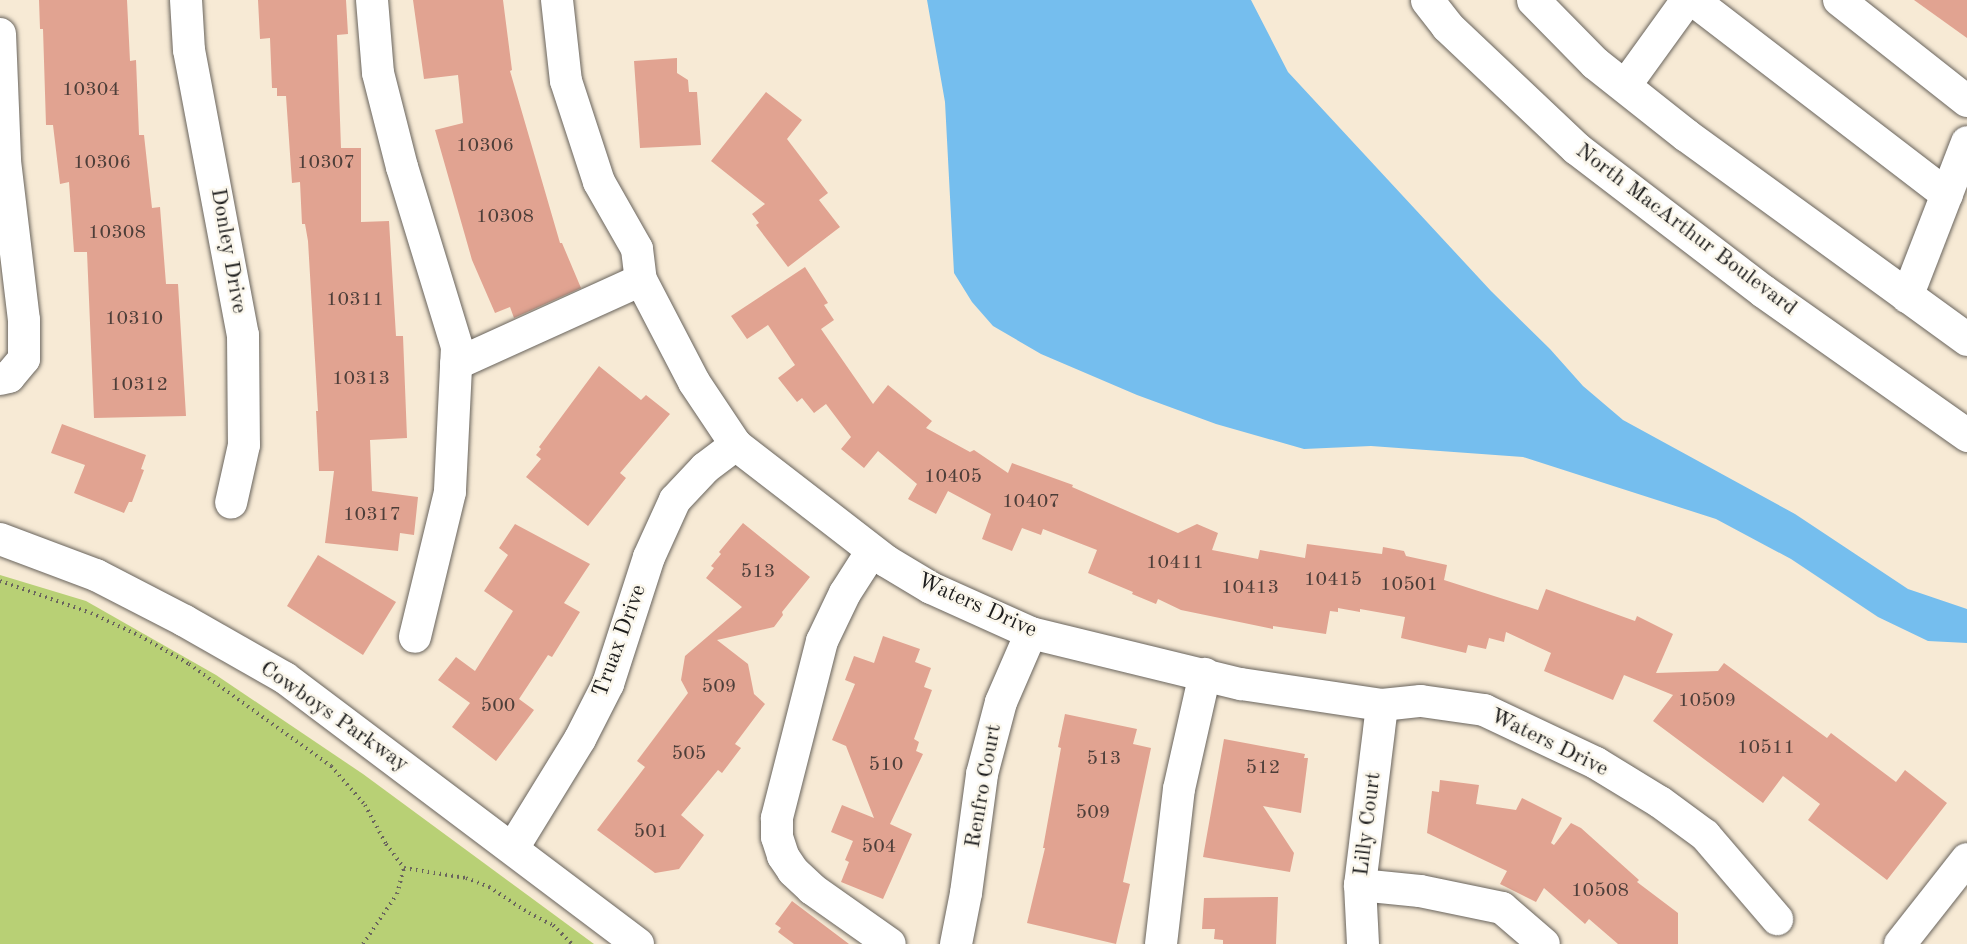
<!DOCTYPE html>
<html>
<head>
<meta charset="utf-8">
<style>
	body { margin:0 }
	#map { position:relative; width:1967px; height:944px; overflow:hidden; background:#f7ead5; font-family:"Old Standard TT",serif }
	div>[style] { position:absolute }
	.green>* { inset:0; background:#b8d075 }
	.water>* { inset:0; background:#75beee }
	.building>* { inset:0; background:#e1a391 }
	.path>* { height:4px; margin-top:-2px; transform-origin:0; background:repeating-linear-gradient(90deg,#69645d 0 1.5px,transparent 0 6px) }
	.roads { filter:drop-shadow(0 0 2px #69645d) drop-shadow(0 0 2px #69645d) }
	.minor>* { height:32px; margin:-16px; padding:0 16px; transform-origin:16px; border-radius:16px; background:#fff }
	.major>* { height:33px; margin:-16.5px; padding:0 16.5px; transform-origin:16.5px; border-radius:16.5px; background:#fff }
	span { translate:-50% -50%; white-space:nowrap; text-align:center; line-height:1.15; -webkit-text-stroke:5px #fbf7ec; paint-order:stroke }
	.number-label { font-size:20px; color:#4d3e39 }
	.number-label span { -webkit-text-stroke-width:0 }
	.street-label { font-size:22px; color:#1c1c1c }
</style>
</head>
<body>
<div id="map">
	<div class="green">
		<i style="clip-path:polygon(0 575px,86px 601px,216px 675px,363px 774px,594px 944px,0 944px)"></i>
	</div>
	<div class="water">
		<i style="clip-path:polygon(927px 0,1251px 0,1288px 72px,1491px 291px,1550px 349px,1583px 386px,1623px 420px,1795px 514px,1908px 589px,1967px 609px,1967px 643px,1928px 641px,1878px 617px,1791px 559px,1716px 519px,1523px 457px,1371px 446px,1304px 449px,1216px 424px,1137px 395px,1041px 354px,993px 326px,972px 302px,954px 273px,945px 102px)"></i>
	</div>
	<div class="building">
		<i style="clip-path:polygon(39px 0,127px 0,130px 61px,136px 60px,139px 135px,144px 135px,152px 208px,160px 207px,166px 284px,178px 284px,186px 416px,94px 418px,87px 252px,74px 252px,69px 182px,60px 184px,53px 125px,46px 125px,43px 29px,40px 29px)"></i>
		<i style="clip-path:polygon(258px 0,346px 0,348px 34px,337px 35px,341px 148px,361px 148px,361px 222px,389px 221px,396px 336px,403px 336px,407px 438px,370px 440px,372px 491px,418px 497px,414px 535px,400px 533px,398px 551px,325px 543px,334px 471px,319px 471px,316px 411px,318px 411px,308px 241px,305px 224px,302px 224px,300px 182px,292px 183px,286px 96px,277px 96px,277px 88px,272px 88px,270px 38px,260px 39px)"></i>
		<i style="clip-path:polygon(413px 0,503px 0,512px 70px,510px 71px,560px 243px,562px 243px,581px 288px,514px 318px,510px 307px,495px 313px,472px 260px,435px 130px,463px 123px,458px 75px,424px 79px)"></i>
		<i style="clip-path:polygon(1914px 0,1967px 0,1967px 38px)"></i>
		<i style="clip-path:polygon(677px 58px,677px 73px,688px 80px,689px 92px,697px 92px,701px 145px,640px 148px,634px 61px)"></i>
		<i style="clip-path:polygon(766px 92px,802px 120px,787px 139px,828px 193px,819px 200px,840px 227px,788px 267px,756px 225px,759px 223px,752px 214px,765px 204px,711px 161px)"></i>
		<i style="clip-path:polygon(805px 267px,828px 303px,824px 305px,834px 320px,821px 329px,873px 404px,888px 385px,932px 421px,926px 428px,970px 452px,974px 450px,1008px 473px,1012px 463px,1073px 485px,1072px 487px,1178px 533px,1197px 524px,1218px 533px,1212px 550px,1258px 559px,1260px 550px,1305px 558px,1307px 544px,1382px 554px,1383px 547px,1404px 551px,1406px 556px,1447px 565px,1444px 580px,1538px 610px,1546px 589px,1635px 621px,1637px 616px,1673px 634px,1656px 673px,1718px 671px,1724px 663px,1827px 738px,1831px 733px,1896px 782px,1905px 770px,1947px 803px,1887px 880px,1808px 820px,1820px 804px,1783px 776px,1763px 803px,1653px 721px,1673px 695px,1624px 675px,1613px 700px,1544px 671px,1551px 653px,1506px 632px,1504px 642px,1489px 638px,1486px 649px,1468px 645px,1466px 653px,1401px 638px,1405px 617px,1360px 609px,1360px 612px,1338px 608px,1338px 612px,1330px 611px,1326px 634px,1273px 626px,1273px 629px,1181px 610px,1158px 599px,1156px 604px,1132px 594px,1133px 592px,1088px 573px,1097px 550px,1043px 529px,1041px 535px,1022px 528px,1012px 551px,982px 539px,991px 514px,948px 491px,936px 514px,908px 499px,917px 484px,878px 451px,864px 468px,841px 449px,851px 437px,826px 404px,814px 413px,802px 398px,797px 402px,778px 378px,795px 365px,768px 325px,747px 339px,731px 316px)"></i>
		<i style="clip-path:polygon(599px 366px,641px 400px,646px 395px,670px 414px,620px 473px,626px 478px,588px 526px,526px 477px,541px 459px,536px 455px,541px 449px,539px 447px)"></i>
		<i style="clip-path:polygon(62px 424px,146px 455px,141px 469px,144px 470px,132px 502px,129px 502px,124px 513px,74px 493px,85px 465px,51px 453px)"></i>
		<i style="clip-path:polygon(743px 523px,810px 577px,782px 612px,783px 615px,774px 627px,717px 640px,748px 664px,754px 694px,765px 704px,735px 744px,741px 748px,722px 773px,718px 770px,681px 815px,704px 835px,679px 869px,655px 873px,597px 830px,645px 767px,637px 761px,688px 693px,681px 680px,685px 656px,742px 607px,706px 578px,714px 568px,711px 566px,721px 554px,719px 552px)"></i>
		<i style="clip-path:polygon(515px 524px,590px 564px,564px 603px,580px 612px,552px 657px,548px 655px,519px 699px,534px 710px,496px 761px,452px 727px,470px 703px,438px 680px,456px 657px,475px 671px,513px 611px,484px 591px,508px 555px,499px 548px)"></i>
		<i style="clip-path:polygon(318px 555px,396px 602px,363px 655px,287px 606px)"></i>
		<i style="clip-path:polygon(883px 636px,920px 649px,915px 662px,931px 668px,924px 687px,932px 690px,914px 739px,919px 742px,916px 751px,923px 754px,890px 824px,912px 834px,883px 899px,841px 882px,849px 862px,845px 860px,853px 841px,831px 832px,842px 805px,874px 818px,846px 746px,832px 740px,855px 684px,845px 680px,854px 656px,874px 663px)"></i>
		<i style="clip-path:polygon(1065px 714px,1137px 729px,1133px 744px,1151px 748px,1123px 882px,1130px 884px,1116px 944px,1027px 923px,1045px 848px,1043px 848px,1061px 748px,1058px 747px)"></i>
		<i style="clip-path:polygon(1224px 739px,1305px 754px,1304px 758px,1308px 758px,1301px 813px,1263px 806px,1294px 853px,1290px 872px,1203px 857px)"></i>
		<i style="clip-path:polygon(1440px 780px,1479px 785px,1476px 804px,1516px 810px,1522px 798px,1562px 818px,1551px 843px,1554px 845px,1571px 823px,1581px 828px,1639px 880px,1637px 882px,1678px 913px,1678px 944px,1618px 944px,1589px 919px,1585px 924px,1544px 888px,1536px 902px,1500px 884px,1507px 871px,1427px 833px,1432px 791px,1439px 792px)"></i>
		<i style="clip-path:polygon(1278px 897px,1276px 944px,1223px 944px,1223px 940px,1214px 939px,1215px 929px,1202px 929px,1204px 898px)"></i>
		<i style="clip-path:polygon(792px 901px,849px 944px,794px 944px,778px 932px,781px 928px,775px 924px)"></i>
	</div>
	<div class="path">
		<i style="left:0;top:581px;width:96px;rotate:19.4deg"></i>
		<i style="left:91px;top:613px;width:54px;rotate:25.1deg"></i>
		<i style="left:140px;top:636px;width:56px;rotate:29.7deg"></i>
		<i style="left:189px;top:664px;width:175px;rotate:35.7deg"></i>
		<i style="left:331px;top:766px;width:52px;rotate:48.9deg"></i>
		<i style="left:365px;top:805px;width:44px;rotate:61.7deg"></i>
		<i style="left:386px;top:844px;width:30px;rotate:53deg"></i>
		<i style="left:404px;top:868px;width:63px;rotate:9.2deg"></i>
		<i style="left:466px;top:878px;width:25px;rotate:21deg"></i>
		<i style="left:489px;top:887px;width:48px;rotate:33deg"></i>
		<i style="left:529px;top:913px;width:27px;rotate:27deg"></i>
		<i style="left:553px;top:925px;width:27px;rotate:45deg"></i>
		<i style="left:363px;top:944px;width:60px;rotate:-55.8deg"></i>
		<i style="left:397px;top:894px;width:27px;rotate:-75deg"></i>
	</div>
	<div class="roads">
		<div class="minor">
			<i style="left:186px;top:0;width:50px;rotate:86.6deg"></i>
			<i style="left:189px;top:50px;width:290px;rotate:79.3deg"></i>
			<i style="left:243px;top:335px;width:110px;rotate:89.5deg"></i>
			<i style="left:244px;top:445px;width:59px;rotate:102.6deg"></i>
			<i style="left:372px;top:0;width:73px;rotate:85.3deg"></i>
			<i style="left:378px;top:73px;width:97px;rotate:75.7deg"></i>
			<i style="left:402px;top:167px;width:188px;rotate:73deg"></i>
			<i style="left:457px;top:347px;width:145px;rotate:92.8deg"></i>
			<i style="left:450px;top:492px;width:149px;rotate:103.6deg"></i>
			<i style="left:557px;top:0;width:81px;rotate:83.7deg"></i>
			<i style="left:566px;top:81px;width:106px;rotate:71.9deg"></i>
			<i style="left:599px;top:182px;width:77px;rotate:60.4deg"></i>
			<i style="left:637px;top:249px;width:31px;rotate:83deg"></i>
			<i style="left:641px;top:280px;width:115px;rotate:62.5deg"></i>
			<i style="left:694px;top:382px;width:76px;rotate:56.3deg"></i>
			<i style="left:736px;top:445px;width:190px;rotate:37.7deg"></i>
			<i style="left:886px;top:561px;width:52px;rotate:31deg"></i>
			<i style="left:931px;top:588px;width:110px;rotate:24.2deg"></i>
			<i style="left:1031px;top:633px;width:216px;rotate:13.7deg"></i>
			<i style="left:1241px;top:684px;width:143px;rotate:8.5deg"></i>
			<i style="left:1382px;top:705px;width:39px;rotate:-6deg"></i>
			<i style="left:1421px;top:701px;width:64px;rotate:8.1deg"></i>
			<i style="left:1484px;top:710px;width:124px;rotate:25.3deg"></i>
			<i style="left:1596px;top:763px;width:75px;rotate:31.4deg"></i>
			<i style="left:1660px;top:802px;width:56px;rotate:36.3deg"></i>
			<i style="left:1705px;top:835px;width:111px;rotate:49.4deg"></i>
			<i style="left:1693px;top:0;width:320px;rotate:37.5deg"></i>
			<i style="left:1839px;top:0;width:163px;rotate:38.3deg"></i>
			<i style="left:0;top:34px;width:127px;rotate:87.7deg"></i>
			<i style="left:5px;top:161px;width:160px;rotate:83.2deg"></i>
			<i style="left:24px;top:320px;width:39px;rotate:90deg"></i>
			<i style="left:24px;top:359px;width:23px;rotate:130deg"></i>
			<i style="left:9px;top:377px;width:9px;rotate:167deg"></i>
			<i style="left:1625px;top:86px;width:106px;rotate:-54.2deg"></i>
			<i style="left:1907px;top:297px;width:166px;rotate:-68.8deg"></i>
			<i style="left:456px;top:364px;width:203px;rotate:-24.4deg"></i>
			<i style="left:0;top:539px;width:103px;rotate:20.6deg"></i>
			<i style="left:96px;top:575px;width:100px;rotate:27.3deg"></i>
			<i style="left:185px;top:621px;width:115px;rotate:29.7deg"></i>
			<i style="left:285px;top:678px;width:442px;rotate:37deg"></i>
			<i style="left:872px;top:551px;width:50px;rotate:122.7deg"></i>
			<i style="left:845px;top:593px;width:53px;rotate:115.6deg"></i>
			<i style="left:822px;top:641px;width:183px;rotate:104.3deg"></i>
			<i style="left:777px;top:818px;width:19px;rotate:90deg"></i>
			<i style="left:777px;top:837px;width:20px;rotate:72deg"></i>
			<i style="left:783px;top:856px;width:18px;rotate:56deg"></i>
			<i style="left:793px;top:871px;width:26px;rotate:43deg"></i>
			<i style="left:812px;top:889px;width:95px;rotate:35.2deg"></i>
			<i style="left:513px;top:848px;width:128px;rotate:-58.4deg"></i>
			<i style="left:580px;top:739px;width:62px;rotate:-63deg"></i>
			<i style="left:608px;top:684px;width:133px;rotate:-72.1deg"></i>
			<i style="left:649px;top:557px;width:63px;rotate:-65.5deg"></i>
			<i style="left:675px;top:500px;width:44px;rotate:-46.8deg"></i>
			<i style="left:705px;top:468px;width:39px;rotate:-37deg"></i>
			<i style="left:1360px;top:885px;width:60px;rotate:5.7deg"></i>
			<i style="left:1420px;top:891px;width:84px;rotate:11.7deg"></i>
			<i style="left:1502px;top:908px;width:55px;rotate:40.6deg"></i>
			<i style="left:956px;top:944px;width:52px;rotate:-78.9deg"></i>
			<i style="left:966px;top:893px;width:120px;rotate:-82.3deg"></i>
			<i style="left:982px;top:774px;width:74px;rotate:-75.2deg"></i>
			<i style="left:1001px;top:702px;width:75px;rotate:-66.5deg"></i>
			<i style="left:1161px;top:944px;width:156px;rotate:-83.4deg"></i>
			<i style="left:1179px;top:789px;width:118px;rotate:-77.3deg"></i>
			<i style="left:1363px;top:944px;width:59px;rotate:-92.9deg"></i>
			<i style="left:1360px;top:885px;width:181px;rotate:-83deg"></i>
			<i style="left:1900px;top:944px;width:108px;rotate:-51.8deg"></i>
		</div>
		<div class="major">
			<i style="left:1427px;top:0;width:33px;rotate:52deg"></i>
			<i style="left:1447px;top:26px;width:178px;rotate:43.4deg"></i>
			<i style="left:1576px;top:148px;width:235px;rotate:37.4deg"></i>
			<i style="left:1763px;top:291px;width:250px;rotate:35.2deg"></i>
			<i style="left:1533px;top:0;width:88px;rotate:45.5deg"></i>
			<i style="left:1595px;top:63px;width:116px;rotate:38.4deg"></i>
			<i style="left:1686px;top:135px;width:347px;rotate:36deg"></i>
		</div>
	</div>
	<div class="number-label">
		<span style="left:91px;top:90px">10304</span>
		<span style="left:485px;top:146px">10306</span>
		<span style="left:102px;top:163px">10306</span>
		<span style="left:326px;top:163px">10307</span>
		<span style="left:505px;top:217px">10308</span>
		<span style="left:117px;top:233px">10308</span>
		<span style="left:355px;top:300px">10311</span>
		<span style="left:134px;top:319px">10310</span>
		<span style="left:361px;top:379px">10313</span>
		<span style="left:139px;top:385px">10312</span>
		<span style="left:953px;top:477px">10405</span>
		<span style="left:1031px;top:502px">10407</span>
		<span style="left:372px;top:515px">10317</span>
		<span style="left:1175px;top:563px">10411</span>
		<span style="left:758px;top:572px">513</span>
		<span style="left:1333px;top:580px">10415</span>
		<span style="left:1409px;top:585px">10501</span>
		<span style="left:1250px;top:588px">10413</span>
		<span style="left:719px;top:687px">509</span>
		<span style="left:1707px;top:701px">10509</span>
		<span style="left:498px;top:706px">500</span>
		<span style="left:1766px;top:748px">10511</span>
		<span style="left:689px;top:754px">505</span>
		<span style="left:1104px;top:759px">513</span>
		<span style="left:886px;top:765px">510</span>
		<span style="left:1263px;top:768px">512</span>
		<span style="left:1093px;top:813px">509</span>
		<span style="left:651px;top:832px">501</span>
		<span style="left:879px;top:847px">504</span>
		<span style="left:1600px;top:891px">10508</span>
	</div>
	<div class="street-label">
		<span style="left:1686px;top:230px;rotate:37deg">North MacArthur Boulevard</span>
		<span style="left:228px;top:251px;rotate:80deg">Donley Drive</span>
		<span style="left:977px;top:606px;rotate:24deg">Waters Drive</span>
		<span style="left:620px;top:641px;rotate:-70deg">Truax Drive</span>
		<span style="left:334px;top:717px;rotate:35deg">Cowboys Parkway</span>
		<span style="left:1549px;top:743px;rotate:26deg">Waters Drive</span>
		<span style="left:984px;top:786px;rotate:-80deg">Renfro Court</span>
		<span style="left:1368px;top:824px;rotate:-83deg">Lilly Court</span>
	</div>
</div>
</body>
</html>
